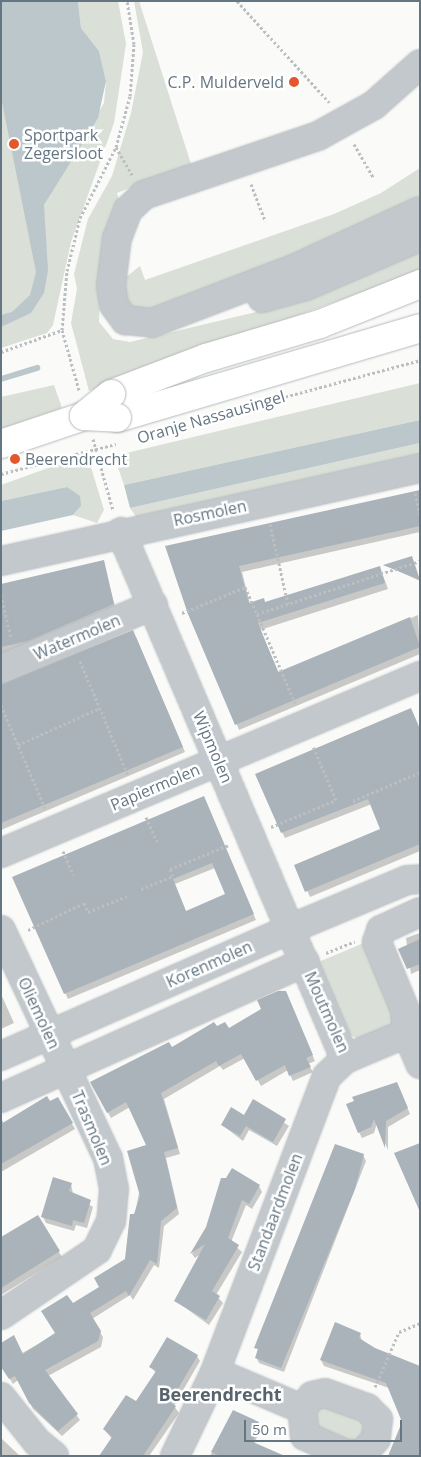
<!DOCTYPE html>
<html>
<head>
<meta charset="utf-8">
<style>
	body { margin:0 }
	#map { position:relative; width:421px; height:1457px; overflow:hidden; background:#fafaf8; font-family:"Open Sans",sans-serif }
	div>[style] { position:absolute }
	.green>* { inset:0; background:#dadfd7 }
	.water>* { inset:0; background:#bbc7cb }
	.shadow>* { inset:0; background:#0003 }
	.stream>* { height:6px; margin:-3px; padding:0 3px; transform-origin:3px; border-radius:3px; background:#bbc7cb }
	.building>* { inset:0; background:#aab3b9 }
	.path>* { height:3px; margin-top:-1.5px; transform-origin:0; background:repeating-linear-gradient(90deg,#bbbfc2 0 2.5px,transparent 0 5px) }
	.roads { filter:drop-shadow(0 0 1px #b5babe) drop-shadow(0 0 1px #b5babe) }
	.minor>* { height:28px; margin:-14px; padding:0 14px; transform-origin:14px; border-radius:14px; background:#c3c8cc }
	.major>* { height:28px; margin:-14px; padding:0 14px; transform-origin:14px; border-radius:14px; background:#fff }
	.path-bridge>* { height:3px; margin-top:-1.5px; transform-origin:0; background:repeating-linear-gradient(90deg,#bbbfc2 0 2.5px,transparent 0 5px) }
	.bridges { filter:drop-shadow(0 0 1px #b5babe) drop-shadow(0 0 1px #b5babe) }
	.major-bridge>* { height:28px; margin:-14px; padding:0 14px; transform-origin:14px; border-radius:14px; background:#fff }
	.dots>* { width:14px; height:14px; translate:-50% -50%; box-sizing:border-box; border:2px solid #fff; border-radius:50% }
	span { translate:-50% -50%; white-space:nowrap; text-align:center; line-height:1.15; -webkit-text-stroke:5px #fff; paint-order:stroke }
	.poi-label { font-size:16px; color:#657683 }
	.right { translate:-100% -50%; text-align:right }
	.left { translate:0 -50%; text-align:left }
	.street-label { font-size:16px; color:#657683 }
	.neighbourhood-label { font-size:18px; color:#57646e; font-weight:700 }
	.frame { position:absolute; inset:0; border:2px solid #657683; pointer-events:none }
	.scale { position:absolute; left:244px; top:1420px; width:158px; height:22px; box-sizing:border-box; border:2px solid #657683; border-top:0; padding-left:6px; font-size:15px; line-height:18px; white-space:nowrap; color:#657683; -webkit-text-stroke:4px #fff; paint-order:stroke }
</style>
</head>
<body>
<div id="map">
	<div class="green">
		<i style="clip-path:polygon(78px 1px,118px 1px,126px 44px,114px 123px,71px 242px,53px 325px,47px 333px,1px 348px,1px 52px,44px 205px,104px 103px,106px 81px,99px 51px,81px 28px)"></i>
		<i style="clip-path:polygon(134px 1px,139px 1px,191px 164px,117px 193px,120px 203px,100px 293px,99px 322px,113px 339px,130px 342px,256px 312px,337px 287px,420px 251px,420px 271px,89px 391px,71px 323px,77px 289px,74px 274px,88px 219px,112px 176px,131px 113px,143px 52px)"></i>
		<i style="clip-path:polygon(420px 168px,420px 201px,299px 261px,166px 307px,136px 309px,124px 298px,126px 277px,140px 266px,145px 280px,334px 214px,381px 193px)"></i>
		<i style="clip-path:polygon(420px 383px,420px 420px,124px 485px,114px 456px)"></i>
		<i style="clip-path:polygon(54px 385px,62px 408px,1px 429px,1px 397px)"></i>
		<i style="clip-path:polygon(420px 443px,420px 458px,137px 518px,130px 508px)"></i>
		<i style="clip-path:polygon(87px 454px,104px 510px,97px 523px,73px 515px,81px 506px,67px 487px,1px 501px,1px 485px)"></i>
		<i style="clip-path:polygon(371px 940px,407px 1027px,364px 1043px,344px 1031px,316px 963px)"></i>
		<i style="clip-path:polygon(325px 1402px,361px 1414px,367px 1427px,361px 1440px,350px 1444px,316px 1432px,313px 1408px)"></i>
	</div>
	<div class="water">
		<i style="clip-path:polygon(1px 1px,78px 1px,81px 28px,99px 51px,106px 81px,98px 118px,44px 205px,48px 270px,44px 293px,31px 313px,1px 327px,1px 315px,12px 312px,30px 295px,36px 272px,1px 97px)"></i>
		<i style="clip-path:polygon(420px 420px,420px 443px,130px 508px,124px 485px)"></i>
		<i style="clip-path:polygon(67px 487px,80px 496px,81px 506px,73px 515px,1px 531px,1px 501px)"></i>
	</div>
	<div class="shadow">
		<i style="clip-path:polygon(420px 491px,420px 532px,242px 572px,250px 604px,265px 603px,379px 567px,382px 573px,388px 589px,260px 630px,279px 673px,418px 615px,420px 654px,239px 730px,167px 547px)"></i>
		<i style="clip-path:polygon(412px 560px,420px 581px,385px 565px)"></i>
		<i style="clip-path:polygon(103px 562px,116px 610px,1px 654px,1px 585px)"></i>
		<i style="clip-path:polygon(136px 637px,185px 752px,1px 830px,1px 686px)"></i>
		<i style="clip-path:polygon(420px 730px,420px 851px,310px 897px,296px 866px,382px 829px,372px 804px,285px 838px,282px 832px)"></i>
		<i style="clip-path:polygon(evenodd,206px 803px,256px 920px,68px 999px,14px 877px,206px 803px,215px 868px,227px 895px,186px 912px,175px 884px,215px 868px)"></i>
		<i style="clip-path:polygon(420px 933px,420px 970px,411px 974px,406px 938px)"></i>
		<i style="clip-path:polygon(1px 994px,14px 1023px,1px 1029px)"></i>
		<i style="clip-path:polygon(288px 998px,315px 1061px,308px 1064px,313px 1072px,293px 1081px,288px 1070px,261px 1086px,245px 1058px,223px 1070px,220px 1066px,164px 1099px,180px 1154px,166px 1158px,179px 1214px,164px 1226px,159px 1268px,154px 1265px,133px 1300px,130px 1295px,92px 1319px,103px 1337px,101px 1347px,48px 1376px,80px 1420px,62px 1436px,33px 1409px,18px 1380px,13px 1384px,1px 1365px,56px 1334px,72px 1305px,101px 1287px,126px 1260px,148px 1146px,130px 1107px,111px 1118px,91px 1083px,216px 1028px,228px 1030px)"></i>
		<i style="clip-path:polygon(400px 1090px,410px 1114px,388px 1127px,388px 1150px,377px 1123px,374px 1133px,362px 1138px,359px 1132px)"></i>
		<i style="clip-path:polygon(57px 1098px,75px 1129px,1px 1172px,1px 1119px,4px 1123px)"></i>
		<i style="clip-path:polygon(253px 1101px,289px 1126px,277px 1146px,249px 1130px,243px 1141px,222px 1125px,244px 1116px)"></i>
		<i style="clip-path:polygon(363px 1155px,366px 1161px,284px 1372px,259px 1363px,256px 1357px,262px 1330px)"></i>
		<i style="clip-path:polygon(71px 1184px,73px 1194px,93px 1207px,87px 1228px,76px 1225px,74px 1231px,46px 1223px,43px 1217px)"></i>
		<i style="clip-path:polygon(259px 1186px,262px 1192px,252px 1209px,246px 1205px,231px 1242px,242px 1252px,216px 1295px,223px 1303px,209px 1325px,176px 1301px,201px 1254px,195px 1258px,192px 1254px,208px 1227px)"></i>
		<i style="clip-path:polygon(37px 1217px,62px 1257px,1px 1295px,1px 1241px)"></i>
		<i style="clip-path:polygon(360px 1334px,362px 1342px,375px 1349px,404px 1422px,389px 1388px,324px 1366px,321px 1360px)"></i>
		<i style="clip-path:polygon(197px 1356px,200px 1361px,174px 1406px,179px 1413px,149px 1456px,102px 1456px,112px 1439px,105px 1430px,136px 1403px,156px 1373px,151px 1367px)"></i>
		<i style="clip-path:polygon(233px 1412px,261px 1428px,249px 1456px,210px 1456px)"></i>
		<i style="clip-path:polygon(1px 1438px,20px 1456px,1px 1456px)"></i>
	</div>
	<div class="stream">
		<i style="left:1px;top:379px;width:38px;rotate:-17deg"></i>
	</div>
	<div class="building">
		<i style="clip-path:polygon(420px 490px,420px 526px,239px 566px,249px 603px,264px 598px,265px 602px,380px 566px,385px 583px,258px 623px,278px 672px,410px 617px,420px 647px,235px 725px,188px 614px,165px 546px)"></i>
		<i style="clip-path:polygon(412px 556px,420px 580px,383px 565px)"></i>
		<i style="clip-path:polygon(104px 560px,114px 604px,28px 641px,1px 647px,1px 584px)"></i>
		<i style="clip-path:polygon(133px 630px,183px 747px,1px 823px,1px 684px)"></i>
		<i style="clip-path:polygon(411px 708px,420px 729px,420px 844px,305px 892px,294px 865px,380px 829px,368px 799px,281px 833px,255px 774px)"></i>
		<i style="clip-path:polygon(evenodd,204px 796px,254px 914px,64px 994px,12px 877px,204px 796px,212px 863px,225px 894px,186px 911px,173px 879px,212px 863px)"></i>
		<i style="clip-path:polygon(420px 939px,420px 964px,407px 969px,398px 949px)"></i>
		<i style="clip-path:polygon(278px 991px,286px 991px,313px 1055px,306px 1058px,311px 1067px,289px 1076px,285px 1065px,256px 1081px,241px 1054px,219px 1066px,216px 1061px,161px 1093px,178px 1148px,164px 1152px,177px 1208px,161px 1221px,157px 1264px,150px 1260px,129px 1296px,126px 1291px,90px 1313px,101px 1331px,98px 1341px,45px 1370px,78px 1414px,58px 1431px,29px 1403px,15px 1376px,9px 1379px,1px 1367px,1px 1343px,14px 1335px,23px 1354px,55px 1333px,41px 1311px,67px 1295px,73px 1303px,99px 1287px,94px 1278px,125px 1259px,130px 1214px,134px 1214px,140px 1196px,127px 1151px,146px 1145px,126px 1102px,107px 1113px,90px 1082px,169px 1042px,172px 1047px,214px 1022px,217px 1026px,225px 1022px,229px 1028px,261px 1009px,257px 1000px)"></i>
		<i style="clip-path:polygon(397px 1082px,408px 1108px,386px 1121px,385px 1148px,374px 1119px,371px 1127px,358px 1133px,346px 1104px,354px 1101px,352px 1097px)"></i>
		<i style="clip-path:polygon(47px 1096px,50px 1101px,58px 1097px,73px 1123px,1px 1164px,1px 1124px)"></i>
		<i style="clip-path:polygon(253px 1099px,286px 1119px,273px 1142px,246px 1126px,240px 1136px,221px 1125px,231px 1107px,244px 1115px)"></i>
		<i style="clip-path:polygon(420px 1143px,420px 1212px,394px 1153px)"></i>
		<i style="clip-path:polygon(335px 1144px,364px 1154px,355px 1189px,281px 1368px,255px 1358px,258px 1349px,254px 1348px)"></i>
		<i style="clip-path:polygon(232px 1168px,260px 1185px,249px 1204px,242px 1200px,228px 1238px,239px 1245px,212px 1291px,220px 1296px,206px 1320px,174px 1301px,205px 1244px,190px 1254px,206px 1227px,221px 1178px,226px 1178px)"></i>
		<i style="clip-path:polygon(53px 1177px,72px 1183px,69px 1191px,91px 1200px,84px 1223px,73px 1220px,72px 1226px,41px 1217px)"></i>
		<i style="clip-path:polygon(38px 1215px,60px 1251px,1px 1288px,1px 1237px)"></i>
		<i style="clip-path:polygon(335px 1322px,361px 1333px,359px 1338px,375px 1348px,420px 1366px,420px 1456px,388px 1456px,402px 1422px,386px 1383px,320px 1360px)"></i>
		<i style="clip-path:polygon(167px 1337px,198px 1355px,170px 1402px,176px 1406px,143px 1456px,99px 1456px,112px 1437px,103px 1429px,126px 1395px,136px 1401px,156px 1371px,149px 1367px)"></i>
		<i style="clip-path:polygon(233px 1410px,259px 1422px,253px 1442px,285px 1456px,220px 1456px,211px 1452px)"></i>
	</div>
	<div class="path">
		<i style="left:237px;top:1px;width:137px;rotate:47.7deg"></i>
		<i style="left:354px;top:144px;width:39px;rotate:60deg"></i>
		<i style="left:116px;top:147px;width:32px;rotate:60deg"></i>
		<i style="left:251px;top:184px;width:40px;rotate:69deg"></i>
		<i style="left:1px;top:352px;width:65px;rotate:-19.8deg"></i>
		<i style="left:79px;top:390px;width:62px;rotate:-105.8deg"></i>
		<i style="left:62px;top:330px;width:59px;rotate:-85.2deg"></i>
		<i style="left:67px;top:271px;width:55px;rotate:-76.2deg"></i>
		<i style="left:80px;top:218px;width:80px;rotate:-63.1deg"></i>
		<i style="left:116px;top:147px;width:53px;rotate:-74.6deg"></i>
		<i style="left:130px;top:96px;width:52px;rotate:-85.6deg"></i>
		<i style="left:134px;top:44px;width:44px;rotate:-99.2deg"></i>
		<i style="left:218px;top:415px;width:209px;rotate:-15.2deg"></i>
		<i style="left:93px;top:439px;width:74px;rotate:74.3deg"></i>
		<i style="left:1px;top:474px;width:78px;rotate:-14.9deg"></i>
		<i style="left:415px;top:493px;width:25px;rotate:78deg"></i>
		<i style="left:270px;top:524px;width:82px;rotate:77.3deg"></i>
		<i style="left:1px;top:595px;width:44px;rotate:76.9deg"></i>
		<i style="left:182px;top:613px;width:68px;rotate:-22.4deg"></i>
		<i style="left:245px;top:587px;width:30px;rotate:66deg"></i>
		<i style="left:257px;top:614px;width:171px;rotate:-18deg"></i>
		<i style="left:257px;top:614px;width:97px;rotate:66.9deg"></i>
		<i style="left:80px;top:661px;width:124px;rotate:67.2deg"></i>
		<i style="left:1px;top:705px;width:112px;rotate:66.9deg"></i>
		<i style="left:18px;top:745px;width:90px;rotate:-24.3deg"></i>
		<i style="left:353px;top:801px;width:73px;rotate:-23.4deg"></i>
		<i style="left:146px;top:817px;width:27px;rotate:66deg"></i>
		<i style="left:271px;top:827px;width:70px;rotate:-22.6deg"></i>
		<i style="left:336px;top:800px;width:59px;rotate:-113.1deg"></i>
		<i style="left:63px;top:851px;width:26px;rotate:67deg"></i>
		<i style="left:141px;top:889px;width:35px;rotate:-22deg"></i>
		<i style="left:173px;top:876px;width:8px;rotate:-113deg"></i>
		<i style="left:170px;top:869px;width:64px;rotate:-22.1deg"></i>
		<i style="left:28px;top:930px;width:62px;rotate:-25.7deg"></i>
		<i style="left:84px;top:903px;width:10px;rotate:66deg"></i>
		<i style="left:88px;top:912px;width:42px;rotate:-22.3deg"></i>
		<i style="left:326px;top:953px;width:31px;rotate:-22deg"></i>
		<i style="left:375px;top:1387px;width:60px;rotate:-66.4deg"></i>
		<i style="left:399px;top:1332px;width:23px;rotate:-23deg"></i>
	</div>
	<div class="roads">
		<div class="minor">
			<i style="left:420px;top:64px;width:62px;rotate:138.3deg"></i>
			<i style="left:374px;top:105px;width:64px;rotate:151deg"></i>
			<i style="left:318px;top:136px;width:184px;rotate:161.3deg"></i>
			<i style="left:144px;top:195px;width:22px;rotate:137deg"></i>
			<i style="left:128px;top:210px;width:30px;rotate:111deg"></i>
			<i style="left:117px;top:238px;width:48px;rotate:97.1deg"></i>
			<i style="left:111px;top:286px;width:19px;rotate:81deg"></i>
			<i style="left:114px;top:305px;width:19px;rotate:54deg"></i>
			<i style="left:125px;top:320px;width:27px;rotate:6deg"></i>
			<i style="left:152px;top:323px;width:154px;rotate:-20.9deg"></i>
			<i style="left:296px;top:268px;width:136px;rotate:-24.7deg"></i>
			<i style="left:262px;top:298px;width:46px;rotate:-15.3deg"></i>
			<i style="left:306px;top:286px;width:124px;rotate:-23.3deg"></i>
			<i style="left:121px;top:532px;width:573px;rotate:66.97deg"></i>
			<i style="left:345px;top:1059px;width:67px;rotate:-22.8deg"></i>
			<i style="left:407px;top:1033px;width:34px;rotate:67deg"></i>
			<i style="left:1px;top:561px;width:429px;rotate:-12.5deg"></i>
			<i style="left:1px;top:669px;width:165px;rotate:-22.8deg"></i>
			<i style="left:1px;top:853px;width:455px;rotate:-22.9deg"></i>
			<i style="left:1px;top:930px;width:252px;rotate:64.9deg"></i>
			<i style="left:108px;top:1158px;width:32px;rotate:79deg"></i>
			<i style="left:114px;top:1189px;width:32px;rotate:95deg"></i>
			<i style="left:111px;top:1221px;width:32px;rotate:116deg"></i>
			<i style="left:97px;top:1250px;width:116px;rotate:145.9deg"></i>
			<i style="left:407px;top:1033px;width:23px;rotate:-95deg"></i>
			<i style="left:405px;top:1010px;width:74px;rotate:-112.4deg"></i>
			<i style="left:377px;top:942px;width:13px;rotate:-72deg"></i>
			<i style="left:381px;top:930px;width:43px;rotate:-24.8deg"></i>
			<i style="left:1px;top:1056px;width:316px;rotate:-23.7deg"></i>
			<i style="left:290px;top:929px;width:127px;rotate:-22.7deg"></i>
			<i style="left:407px;top:880px;width:13px;rotate:-4deg"></i>
			<i style="left:1px;top:1098px;width:333px;rotate:-24.1deg"></i>
			<i style="left:215px;top:1372px;width:95px;rotate:23deg"></i>
			<i style="left:325px;top:1393px;width:45px;rotate:19.7deg"></i>
			<i style="left:367px;top:1408px;width:16px;rotate:45deg"></i>
			<i style="left:378px;top:1419px;width:20px;rotate:96deg"></i>
			<i style="left:376px;top:1439px;width:21px;rotate:133deg"></i>
			<i style="left:362px;top:1454px;width:16px;rotate:180deg"></i>
			<i style="left:346px;top:1454px;width:45px;rotate:-156.3deg"></i>
			<i style="left:305px;top:1436px;width:27px;rotate:-96deg"></i>
			<i style="left:302px;top:1409px;width:16px;rotate:-52deg"></i>
			<i style="left:312px;top:1396px;width:13px;rotate:-13deg"></i>
			<i style="left:1px;top:1397px;width:58px;rotate:51.3deg"></i>
			<i style="left:37px;top:1442px;width:22px;rotate:39deg"></i>
			<i style="left:175px;top:1456px;width:93px;rotate:-64.5deg"></i>
			<i style="left:215px;top:1372px;width:316px;rotate:-69.3deg"></i>
			<i style="left:327px;top:1076px;width:25px;rotate:-43deg"></i>
		</div>
		<div class="major">
			<i style="left:111px;top:394px;width:102px;rotate:-20.8deg"></i>
			<i style="left:206px;top:358px;width:119px;rotate:-16.6deg"></i>
			<i style="left:320px;top:324px;width:108px;rotate:-21.8deg"></i>
			<i style="left:117px;top:418px;width:316px;rotate:-16.5deg"></i>
			<i style="left:1px;top:444px;width:88px;rotate:-18.6deg"></i>
		</div>
	</div>
	<div class="path-bridge">
		<i style="left:76px;top:454px;width:41px;rotate:-14deg"></i>
	</div>
	<div class="bridges">
		<div class="major-bridge">
			<i style="left:84px;top:416px;width:35px;rotate:-39deg"></i>
			<i style="left:84px;top:416px;width:33px;rotate:3deg"></i>
		</div>
	</div>
	<div class="dots">
		<i style="left:294px;top:82px;background:#e4572e"></i>
		<i style="left:14px;top:144px;background:#e4572e"></i>
		<i style="left:15px;top:459px;background:#e4572e"></i>
	</div>
	<div class="poi-label">
		<span class="right" style="left:284px;top:82px">C.P. Mulderveld</span>
		<span class="left" style="left:24px;top:144px">Sportpark<br>Zegersloot</span>
		<span class="left" style="left:25px;top:459px">Beerendrecht</span>
	</div>
	<div class="street-label">
		<span style="left:211px;top:417px;rotate:-16deg">Oranje Nassausingel</span>
		<span style="left:210px;top:513px;rotate:-12deg">Rosmolen</span>
		<span style="left:77px;top:637px;rotate:-23deg">Watermolen</span>
		<span style="left:213px;top:747px;rotate:67deg">Wipmolen</span>
		<span style="left:155px;top:787px;rotate:-23deg">Papiermolen</span>
		<span style="left:209px;top:964px;rotate:-24deg">Korenmolen</span>
		<span style="left:327px;top:1012px;rotate:66deg">Moutmolen</span>
		<span style="left:39px;top:1013px;rotate:65deg">Oliemolen</span>
		<span style="left:92px;top:1128px;rotate:67deg">Trasmolen</span>
		<span style="left:275px;top:1212px;rotate:-69deg">Standaardmolen</span>
	</div>
	<div class="neighbourhood-label">
		<span style="left:220px;top:1394px">Beerendrecht</span>
	</div>
	<div class="frame"></div>
	<div class="scale">50 m</div>
</div>
</body>
</html>
